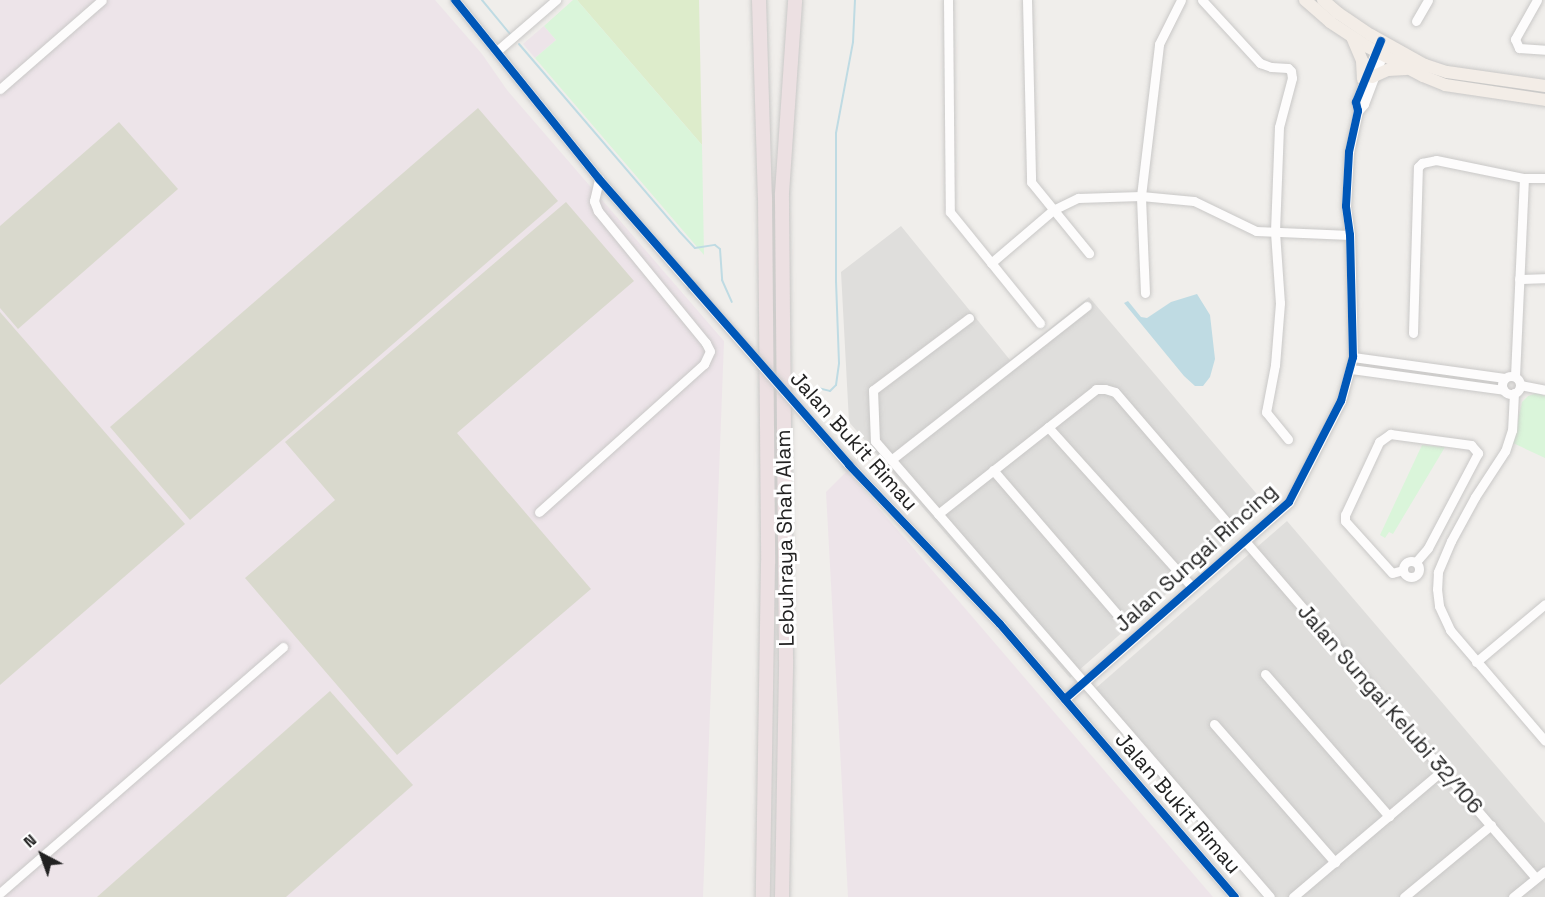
<!DOCTYPE html>
<html>
<head>
<meta charset="utf-8">
<style>
	body { margin:0 }
	#map { position:relative; width:1545px; height:897px; overflow:hidden; background:#f0eeeb; font-family:"Space Grotesk",sans-serif }
	div>[style] { position:absolute }
	.residential>* { inset:0; background:#dfdedc }
	.industrial>* { inset:0; background:#ede4e9 }
	.construction>* { inset:0; background:#d9d9cd }
	.grass>* { inset:0; background:#ddeccb }
	.park>* { inset:0; background:#daf5da }
	.water>* { inset:0; background:#bfdbe3 }
	.stream>* { height:2px; margin:-1px; padding:0 1px; transform-origin:1px; border-radius:1px; background:#bfdbe3 }
	.roads { filter:drop-shadow(0 0 2px #c9c8c7) drop-shadow(0 0 2px #c9c8c7) }
	.minor>* { height:9px; margin:-4.5px; padding:0 4.5px; transform-origin:4.5px; border-radius:4.5px; background:#fdfcfc }
	.minor>.ring { margin:-4.5px; padding:0; box-sizing:content-box; background:none; border:9px solid #fdfcfc; border-radius:50% }
	.major>* { height:12px; margin:-6px; padding:0 6px; transform-origin:6px; border-radius:6px; background:#f3ede7 }
	.highway>* { height:14px; margin:-7px; padding:0 7px; transform-origin:7px; border-radius:7px; background:#ece0e2 }
	.bridges { filter:drop-shadow(0 0 2px #c9c8c7) drop-shadow(0 0 2px #c9c8c7) }
	.minor-bridge>* { height:9px; margin:-4.5px; padding:0 4.5px; transform-origin:4.5px; border-radius:4.5px; background:#fdfcfc }
	.cycleway>* { height:8px; margin:-4px; padding:0 4px; transform-origin:4px; border-radius:4px; background:#0057b8 }
	span { translate:-50% -50%; white-space:nowrap; text-align:center; line-height:1.15; -webkit-text-stroke:6px #fff; paint-order:stroke }
	.street-label { font-size:21px; color:#222 }
	.north { position:absolute; left:12px; top:825px; width:60px; height:60px; -webkit-text-stroke:4px #fff; paint-order:stroke; rotate:319deg; font-size:16px; font-weight:700; line-height:24px; text-align:center; color:#222 }
	.north::after { content:''; display:block; margin:auto; width:21px; height:27px; background:#222; clip-path:polygon(50% 0,100% 100%,50% 72%,0 100%) }
</style>
</head>
<body>
<div id="map">
	<div class="residential">
		<i style="clip-path:polygon(901px 226px,1010px 360px,1089px 297px,1267px 506px,1070px 678px,849px 422px,841px 272px)"></i>
		<i style="clip-path:polygon(1287px 521px,1545px 823px,1545px 897px,1263px 897px,1088px 695px)"></i>
	</div>
	<div class="industrial">
		<i style="clip-path:polygon(0 0,435px 0,482px 54px,507px 90px,724px 341px,703px 897px,0 897px)"></i>
		<i style="clip-path:polygon(544px 26px,556px 40px,535px 58px,523px 44px)"></i>
		<i style="clip-path:polygon(847px 471px,1213px 897px,848px 897px,826px 492px)"></i>
	</div>
	<div class="construction">
		<i style="clip-path:polygon(478px 108px,558px 201px,190px 520px,110px 427px)"></i>
		<i style="clip-path:polygon(119px 122px,178px 189px,18px 329px,0 308px,0 226px)"></i>
		<i style="clip-path:polygon(566px 202px,634px 281px,457px 433px,591px 589px,397px 755px,245px 578px,335px 500px,285px 442px)"></i>
		<i style="clip-path:polygon(0 312px,185px 524px,0 685px)"></i>
		<i style="clip-path:polygon(330px 691px,413px 785px,286px 897px,97px 897px)"></i>
	</div>
	<div class="grass">
		<i style="clip-path:polygon(577px 0,699px 0,702px 145px)"></i>
	</div>
	<div class="park">
		<i style="clip-path:polygon(573px 0,577px 0,702px 145px,704px 255px,535px 58px,556px 40px,544px 26px)"></i>
		<i style="clip-path:polygon(1537px 393px,1545px 396px,1545px 458px,1513px 443px,1522px 402px,1528px 396px)"></i>
		<i style="clip-path:polygon(1422px 445px,1445px 447px,1393px 534px,1389px 532px,1385px 538px,1380px 535px)"></i>
	</div>
	<div class="water">
		<i style="clip-path:polygon(1197px 294px,1210px 315px,1215px 359px,1210px 377px,1203px 386px,1195px 386px,1184px 376px,1124px 303px,1128px 301px,1141px 317px,1147px 318px,1171px 302px)"></i>
	</div>
	<div class="stream">
		<i style="left:482px;top:0;width:44px;rotate:50.5deg"></i>
		<i style="left:519px;top:44px;width:246px;rotate:49.4deg"></i>
		<i style="left:679px;top:231px;width:23px;rotate:47deg"></i>
		<i style="left:695px;top:248px;width:20px;rotate:-9deg"></i>
		<i style="left:715px;top:245px;width:6px;rotate:39deg"></i>
		<i style="left:720px;top:249px;width:31px;rotate:86deg"></i>
		<i style="left:722px;top:280px;width:24px;rotate:66deg"></i>
		<i style="left:818px;top:388px;width:12px;rotate:14deg"></i>
		<i style="left:830px;top:391px;width:8px;rotate:-45deg"></i>
		<i style="left:836px;top:385px;width:22px;rotate:-82deg"></i>
		<i style="left:839px;top:363px;width:81px;rotate:-92.1deg"></i>
		<i style="left:836px;top:282px;width:149px;rotate:-90deg"></i>
		<i style="left:836px;top:133px;width:93px;rotate:-79.4deg"></i>
		<i style="left:853px;top:42px;width:42px;rotate:-87.3deg"></i>
	</div>
	<div class="roads">
		<div class="minor">
			<i style="left:455px;top:0;width:230px;rotate:51.2deg"></i>
			<i style="left:599px;top:179px;width:143px;rotate:49deg"></i>
			<i style="left:948px;top:0;width:212px;rotate:89.5deg"></i>
			<i style="left:950px;top:212px;width:143px;rotate:51deg"></i>
			<i style="left:1027px;top:0;width:182px;rotate:88.7deg"></i>
			<i style="left:1031px;top:182px;width:92px;rotate:50.8deg"></i>
			<i style="left:1202px;top:0;width:86px;rotate:47.4deg"></i>
			<i style="left:1260px;top:63px;width:12px;rotate:20deg"></i>
			<i style="left:1271px;top:67px;width:17px;rotate:3deg"></i>
			<i style="left:1288px;top:68px;width:4px;rotate:45deg"></i>
			<i style="left:1291px;top:71px;width:7px;rotate:82deg"></i>
			<i style="left:1292px;top:78px;width:51px;rotate:104.9deg"></i>
			<i style="left:1279px;top:127px;width:105px;rotate:92.2deg"></i>
			<i style="left:1275px;top:232px;width:71px;rotate:86deg"></i>
			<i style="left:1280px;top:303px;width:62px;rotate:94.6deg"></i>
			<i style="left:1275px;top:365px;width:48px;rotate:100.8deg"></i>
			<i style="left:1266px;top:412px;width:35px;rotate:51deg"></i>
			<i style="left:1537px;top:0;width:45px;rotate:119.4deg"></i>
			<i style="left:1515px;top:39px;width:10px;rotate:66deg"></i>
			<i style="left:1519px;top:48px;width:26px;rotate:4deg"></i>
			<i style="left:1416px;top:21px;width:24px;rotate:-60deg"></i>
			<i style="left:498px;top:50px;width:77px;rotate:-40.8deg"></i>
			<i style="left:0;top:89px;width:135px;rotate:-41.1deg"></i>
			<i style="left:1358px;top:111px;width:9px;rotate:-49deg"></i>
			<i style="left:1364px;top:104px;width:57px;rotate:-69.3deg"></i>
			<i style="left:991px;top:263px;width:82px;rotate:-40.5deg"></i>
			<i style="left:1053px;top:210px;width:28px;rotate:-26deg"></i>
			<i style="left:1078px;top:198px;width:63px;rotate:-1.8deg"></i>
			<i style="left:1141px;top:196px;width:53px;rotate:5.4deg"></i>
			<i style="left:1194px;top:201px;width:69px;rotate:25.8deg"></i>
			<i style="left:1256px;top:231px;width:94px;rotate:2.4deg"></i>
			<i style="left:1519px;top:279px;width:26px;rotate:-2deg"></i>
			<i style="left:1145px;top:293px;width:97px;rotate:-92.4deg"></i>
			<i style="left:1141px;top:196px;width:153px;rotate:-83.2deg"></i>
			<i style="left:1159px;top:44px;width:49px;rotate:-63.4deg"></i>
			<i style="left:969px;top:318px;width:120px;rotate:143.1deg"></i>
			<i style="left:873px;top:390px;width:51px;rotate:87.8deg"></i>
			<i style="left:875px;top:441px;width:603px;rotate:49.1deg"></i>
			<i style="left:1413px;top:333px;width:166px;rotate:-88.3deg"></i>
			<i style="left:1418px;top:167px;width:6px;rotate:-45deg"></i>
			<i style="left:1422px;top:163px;width:14px;rotate:-12deg"></i>
			<i style="left:1436px;top:160px;width:90px;rotate:11.6deg"></i>
			<i style="left:1524px;top:178px;width:21px"></i>
			<i style="left:1353px;top:357px;width:153px;rotate:7.9deg"></i>
			<i style="left:1351px;top:369px;width:154px;rotate:7.8deg"></i>
			<i class="ring" style="left:1502px;top:376px;width:9px;height:9px"></i>
			<i style="left:1515px;top:376px;width:198px;rotate:-87.4deg"></i>
			<i style="left:1520px;top:385px;width:25px;rotate:11deg"></i>
			<i style="left:1514px;top:393px;width:37px;rotate:93deg"></i>
			<i style="left:1512px;top:430px;width:22px;rotate:108deg"></i>
			<i style="left:1505px;top:451px;width:55px;rotate:123.1deg"></i>
			<i style="left:1475px;top:497px;width:50px;rotate:118.6deg"></i>
			<i style="left:1451px;top:541px;width:34px;rotate:113deg"></i>
			<i style="left:1438px;top:572px;width:17px;rotate:93deg"></i>
			<i style="left:1437px;top:589px;width:17px;rotate:83deg"></i>
			<i style="left:1439px;top:606px;width:26px;rotate:65deg"></i>
			<i style="left:1450px;top:630px;width:146px;rotate:49.4deg"></i>
			<i style="left:1048px;top:427px;width:215px;rotate:48deg"></i>
			<i style="left:891px;top:460px;width:249px;rotate:-38.2deg"></i>
			<i style="left:849px;top:465px;width:219px;rotate:46.5deg"></i>
			<i style="left:1000px;top:624px;width:360px;rotate:49.3deg"></i>
			<i style="left:993px;top:470px;width:190px;rotate:49.3deg"></i>
			<i style="left:539px;top:512px;width:222px;rotate:-41.9deg"></i>
			<i style="left:704px;top:364px;width:14px;rotate:-65deg"></i>
			<i style="left:710px;top:351px;width:9px;rotate:-117deg"></i>
			<i style="left:706px;top:343px;width:171px;rotate:-129.3deg"></i>
			<i style="left:598px;top:211px;width:11px;rotate:-112deg"></i>
			<i style="left:594px;top:201px;width:23px;rotate:-77deg"></i>
			<i style="left:938px;top:514px;width:201px;rotate:-38.3deg"></i>
			<i style="left:1096px;top:389px;width:9px"></i>
			<i style="left:1105px;top:389px;width:10px;rotate:17deg"></i>
			<i style="left:1115px;top:392px;width:169px;rotate:49.3deg"></i>
			<i style="left:1245px;top:541px;width:445px;rotate:49.2deg"></i>
			<i class="ring" style="left:1403px;top:561px;width:7px;height:7px"></i>
			<i style="left:1403px;top:570px;width:11px;rotate:165deg"></i>
			<i style="left:1392px;top:573px;width:70px;rotate:-132.1deg"></i>
			<i style="left:1345px;top:521px;width:6px;rotate:-90deg"></i>
			<i style="left:1345px;top:515px;width:81px;rotate:-65deg"></i>
			<i style="left:1379px;top:442px;width:14px;rotate:-36deg"></i>
			<i style="left:1390px;top:434px;width:82px;rotate:7.7deg"></i>
			<i style="left:1471px;top:445px;width:11px;rotate:49deg"></i>
			<i style="left:1478px;top:453px;width:107px;rotate:117.8deg"></i>
			<i style="left:1428px;top:548px;width:18px;rotate:131deg"></i>
			<i style="left:1476px;top:662px;width:90px;rotate:-40deg"></i>
			<i style="left:1265px;top:674px;width:189px;rotate:48.9deg"></i>
			<i style="left:1065px;top:699px;width:298px;rotate:-41.3deg"></i>
			<i style="left:1289px;top:502px;width:114px;rotate:-62.8deg"></i>
			<i style="left:1341px;top:401px;width:46px;rotate:-74.7deg"></i>
			<i style="left:1353px;top:357px;width:122px;rotate:-91.4deg"></i>
			<i style="left:1350px;top:235px;width:29px;rotate:-98deg"></i>
			<i style="left:1346px;top:206px;width:54px;rotate:-86.8deg"></i>
			<i style="left:1349px;top:152px;width:42px;rotate:-77.6deg"></i>
			<i style="left:1358px;top:111px;width:9px;rotate:-103deg"></i>
			<i style="left:1356px;top:102px;width:61px;rotate:-68.9deg"></i>
			<i style="left:1214px;top:724px;width:184px;rotate:48.8deg"></i>
			<i style="left:0;top:893px;width:375px;rotate:-41deg"></i>
			<i style="left:1293px;top:897px;width:197px;rotate:-40.3deg"></i>
			<i style="left:1404px;top:897px;width:113px;rotate:-39.6deg"></i>
			<i style="left:1513px;top:897px;width:41px;rotate:-39.1deg"></i>
		</div>
		<div class="major">
			<i style="left:1305px;top:0;width:33px;rotate:41deg"></i>
			<i style="left:1330px;top:22px;width:45px;rotate:33.3deg"></i>
			<i style="left:1368px;top:47px;width:62px;rotate:27.8deg"></i>
			<i style="left:1423px;top:76px;width:24px;rotate:22deg"></i>
			<i style="left:1445px;top:85px;width:101px;rotate:8.5deg"></i>
			<i style="left:1323px;top:0;width:20px;rotate:41deg"></i>
			<i style="left:1338px;top:13px;width:40px;rotate:34deg"></i>
			<i style="left:1371px;top:35px;width:62px;rotate:29.1deg"></i>
			<i style="left:1425px;top:65px;width:23px;rotate:18deg"></i>
			<i style="left:1447px;top:72px;width:99px;rotate:8.1deg"></i>
			<i style="left:1352px;top:37px;width:26px;rotate:67deg"></i>
			<i style="left:1362px;top:61px;width:18px;rotate:87deg"></i>
			<i style="left:1372px;top:77px;width:17px;rotate:-24deg"></i>
			<i style="left:1388px;top:70px;width:18px;rotate:-3deg"></i>
		</div>
		<div class="highway">
			<i style="left:759px;top:0;width:197px;rotate:88.3deg"></i>
			<i style="left:765px;top:197px;width:366px;rotate:89.5deg"></i>
			<i style="left:768px;top:563px;width:334px;rotate:90.9deg"></i>
			<i style="left:782px;top:897px;width:237px;rotate:-89deg"></i>
			<i style="left:786px;top:660px;width:467px;rotate:-90.5deg"></i>
			<i style="left:782px;top:193px;width:193px;rotate:-86.1deg"></i>
		</div>
	</div>
	<div class="bridges">
		<div class="minor-bridge">
			<i style="left:693px;top:287px;width:237px;rotate:48.8deg"></i>
		</div>
	</div>
	<div class="cycleway">
		<i style="left:455px;top:0;width:230px;rotate:51.2deg"></i>
		<i style="left:599px;top:179px;width:380px;rotate:48.8deg"></i>
		<i style="left:849px;top:465px;width:219px;rotate:46.5deg"></i>
		<i style="left:1000px;top:624px;width:360px;rotate:49.3deg"></i>
		<i style="left:1065px;top:699px;width:298px;rotate:-41.3deg"></i>
		<i style="left:1289px;top:502px;width:114px;rotate:-62.8deg"></i>
		<i style="left:1341px;top:401px;width:46px;rotate:-74.7deg"></i>
		<i style="left:1353px;top:357px;width:122px;rotate:-91.4deg"></i>
		<i style="left:1350px;top:235px;width:29px;rotate:-98deg"></i>
		<i style="left:1346px;top:206px;width:54px;rotate:-86.8deg"></i>
		<i style="left:1349px;top:152px;width:42px;rotate:-77.6deg"></i>
		<i style="left:1358px;top:111px;width:9px;rotate:-103deg"></i>
		<i style="left:1356px;top:102px;width:66px;rotate:-67.7deg"></i>
	</div>
	<div class="street-label">
		<span style="left:854px;top:441px;rotate:48deg">Jalan Bukit Rimau</span>
		<span style="left:785px;top:538px;rotate:-91deg">Lebuhraya Shah Alam</span>
		<span style="left:1196px;top:558px;rotate:-42deg">Jalan Sungai Rincing</span>
		<span style="left:1390px;top:709px;rotate:49deg">Jalan Sungai Kelubi 32/106</span>
		<span style="left:1178px;top:803px;rotate:49deg">Jalan Bukit Rimau</span>
	</div>
	<div class="north">N</div>
</div>
</body>
</html>
